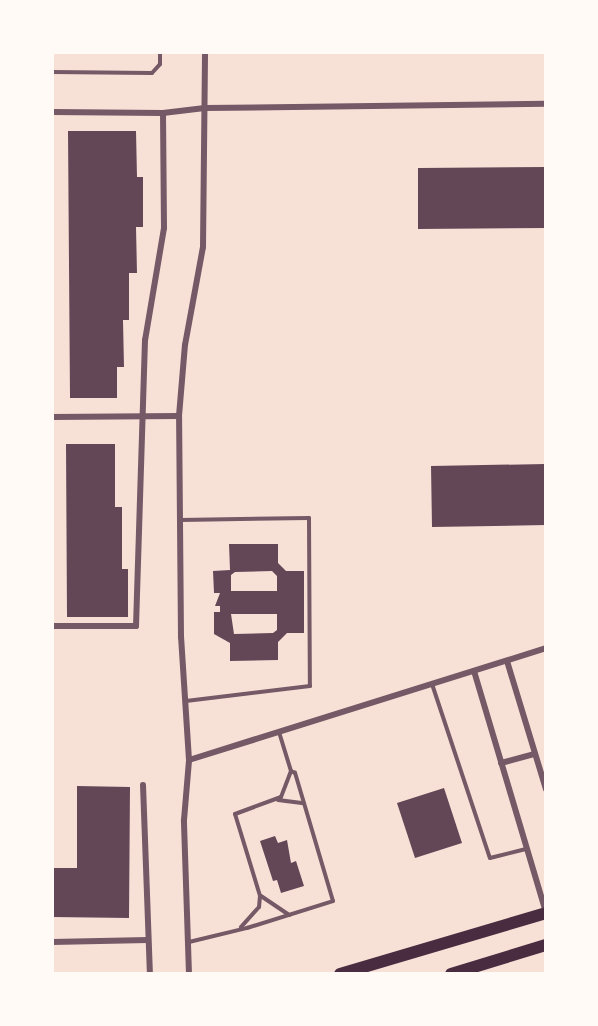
<!DOCTYPE html>
<html>
<head>
<meta charset="utf-8">
<style>
	body { margin:0 }
	#map { position:relative; width:598px; height:1026px; overflow:hidden; background:#f7e1d7; font-family:Overpass,sans-serif }
	div>[style] { position:absolute }
	.building>* { inset:0; background:#644757 }
	.service>* { height:4px; margin:-2px; padding:0 2px; transform-origin:2px; border-radius:2px; background:#755966 }
	.minor>* { height:6px; margin:-3px; padding:0 3px; transform-origin:3px; border-radius:3px; background:#755966 }
	.trunk>* { height:12px; margin:-6px; padding:0 6px; transform-origin:6px; border-radius:6px; background:#4a2c40 }
	span { translate:-50% -50%; white-space:nowrap; text-align:center; line-height:1.15; -webkit-text-stroke:4.5px #fffaf5; paint-order:stroke }
	.frame { position:absolute; inset:0; border:54px solid #fffaf5; pointer-events:none }
</style>
</head>
<body>
<div id="map">
	<div class="building">
		<i style="clip-path:polygon(68px 131px,136px 131px,137px 177px,143px 177px,143px 227px,136px 227px,137px 273px,129px 273px,129px 320px,123px 320px,124px 367px,117px 367px,117px 398px,70px 398px)"></i>
		<i style="clip-path:polygon(546px 167px,546px 228px,418px 229px,418px 168px)"></i>
		<i style="clip-path:polygon(66px 444px,115px 444px,115px 507px,122px 507px,122px 569px,128px 569px,128px 617px,67px 617px)"></i>
		<i style="clip-path:polygon(545px 464px,546px 525px,432px 527px,431px 466px)"></i>
		<i style="clip-path:polygon(evenodd,229px 544px,278px 544px,278px 563px,286px 571px,304px 571px,304px 633px,287px 633px,278px 642px,278px 660px,230px 661px,230px 643px,214px 634px,214px 612px,220px 612px,220px 606px,215px 606px,220px 593px,214px 593px,213px 571px,230px 570px,229px 544px,272px 571px,277px 576px,277px 591px,231px 591px,231px 575px,235px 572px,272px 571px,229px 544px,231px 614px,277px 614px,277px 630px,273px 633px,234px 634px,231px 614px)"></i>
		<i style="clip-path:polygon(77px 786px,130px 787px,129px 918px,52px 917px,52px 868px,77px 868px)"></i>
		<i style="clip-path:polygon(444px 788px,462px 843px,415px 858px,397px 803px)"></i>
		<i style="clip-path:polygon(275px 836px,278px 843px,287px 840px,291px 863px,296px 861px,304px 886px,281px 893px,277px 880px,273px 881px,260px 841px)"></i>
	</div>
	<div class="service">
		<i style="left:52px;top:72px;width:100px;rotate:0.6deg"></i>
		<i style="left:152px;top:73px;width:12px;rotate:-48deg"></i>
		<i style="left:160px;top:64px;width:12px;rotate:-90deg"></i>
		<i style="left:180px;top:520px;width:129px;rotate:-0.9deg"></i>
		<i style="left:309px;top:518px;width:168px;rotate:89.7deg"></i>
		<i style="left:310px;top:686px;width:125px;rotate:173.1deg"></i>
		<i style="left:432px;top:684px;width:183px;rotate:71.6deg"></i>
		<i style="left:490px;top:858px;width:37px;rotate:-14deg"></i>
		<i style="left:279px;top:732px;width:41px;rotate:72.9deg"></i>
		<i style="left:278px;top:800px;width:26px;rotate:7deg"></i>
		<i style="left:261px;top:896px;width:34px;rotate:34deg"></i>
		<i style="left:189px;top:942px;width:60px;rotate:-13.6deg"></i>
		<i style="left:247px;top:928px;width:90px;rotate:-17.4deg"></i>
		<i style="left:333px;top:901px;width:134px;rotate:-106.5deg"></i>
		<i style="left:295px;top:773px;width:4px;rotate:-153deg"></i>
		<i style="left:291px;top:771px;width:28px;rotate:111deg"></i>
		<i style="left:281px;top:797px;width:49px;rotate:159.7deg"></i>
		<i style="left:235px;top:814px;width:86px;rotate:73deg"></i>
		<i style="left:260px;top:896px;width:11px;rotate:95deg"></i>
		<i style="left:259px;top:907px;width:27px;rotate:132deg"></i>
	</div>
	<div class="minor">
		<i style="left:52px;top:112px;width:111px;rotate:0.5deg"></i>
		<i style="left:163px;top:113px;width:115px;rotate:89.5deg"></i>
		<i style="left:164px;top:228px;width:114px;rotate:99.6deg"></i>
		<i style="left:145px;top:340px;width:286px;rotate:91.8deg"></i>
		<i style="left:136px;top:626px;width:84px;rotate:180deg"></i>
		<i style="left:163px;top:113px;width:42px;rotate:-6.8deg"></i>
		<i style="left:205px;top:108px;width:341px;rotate:-0.7deg"></i>
		<i style="left:52px;top:417px;width:127px;rotate:-0.5deg"></i>
		<i style="left:507px;top:661px;width:134px;rotate:73.1deg"></i>
		<i style="left:474px;top:671px;width:252px;rotate:73.4deg"></i>
		<i style="left:189px;top:760px;width:374px;rotate:-17.4deg"></i>
		<i style="left:501px;top:763px;width:35px;rotate:-15deg"></i>
		<i style="left:143px;top:785px;width:189px;rotate:87.9deg"></i>
		<i style="left:52px;top:942px;width:96px;rotate:-1.2deg"></i>
		<i style="left:189px;top:974px;width:154px;rotate:-91.9deg"></i>
		<i style="left:184px;top:820px;width:60px;rotate:-85.2deg"></i>
		<i style="left:189px;top:760px;width:123px;rotate:-93.7deg"></i>
		<i style="left:181px;top:637px;width:221px;rotate:-90.5deg"></i>
		<i style="left:179px;top:416px;width:71px;rotate:-85.2deg"></i>
		<i style="left:185px;top:345px;width:100px;rotate:-79.6deg"></i>
		<i style="left:203px;top:247px;width:195px;rotate:-89.4deg"></i>
	</div>
	<div class="trunk">
		<i style="left:340px;top:974px;width:215px;rotate:-16.5deg"></i>
		<i style="left:451px;top:974px;width:99px;rotate:-17deg"></i>
	</div>
	<div class="frame"></div>
</div>
</body>
</html>
